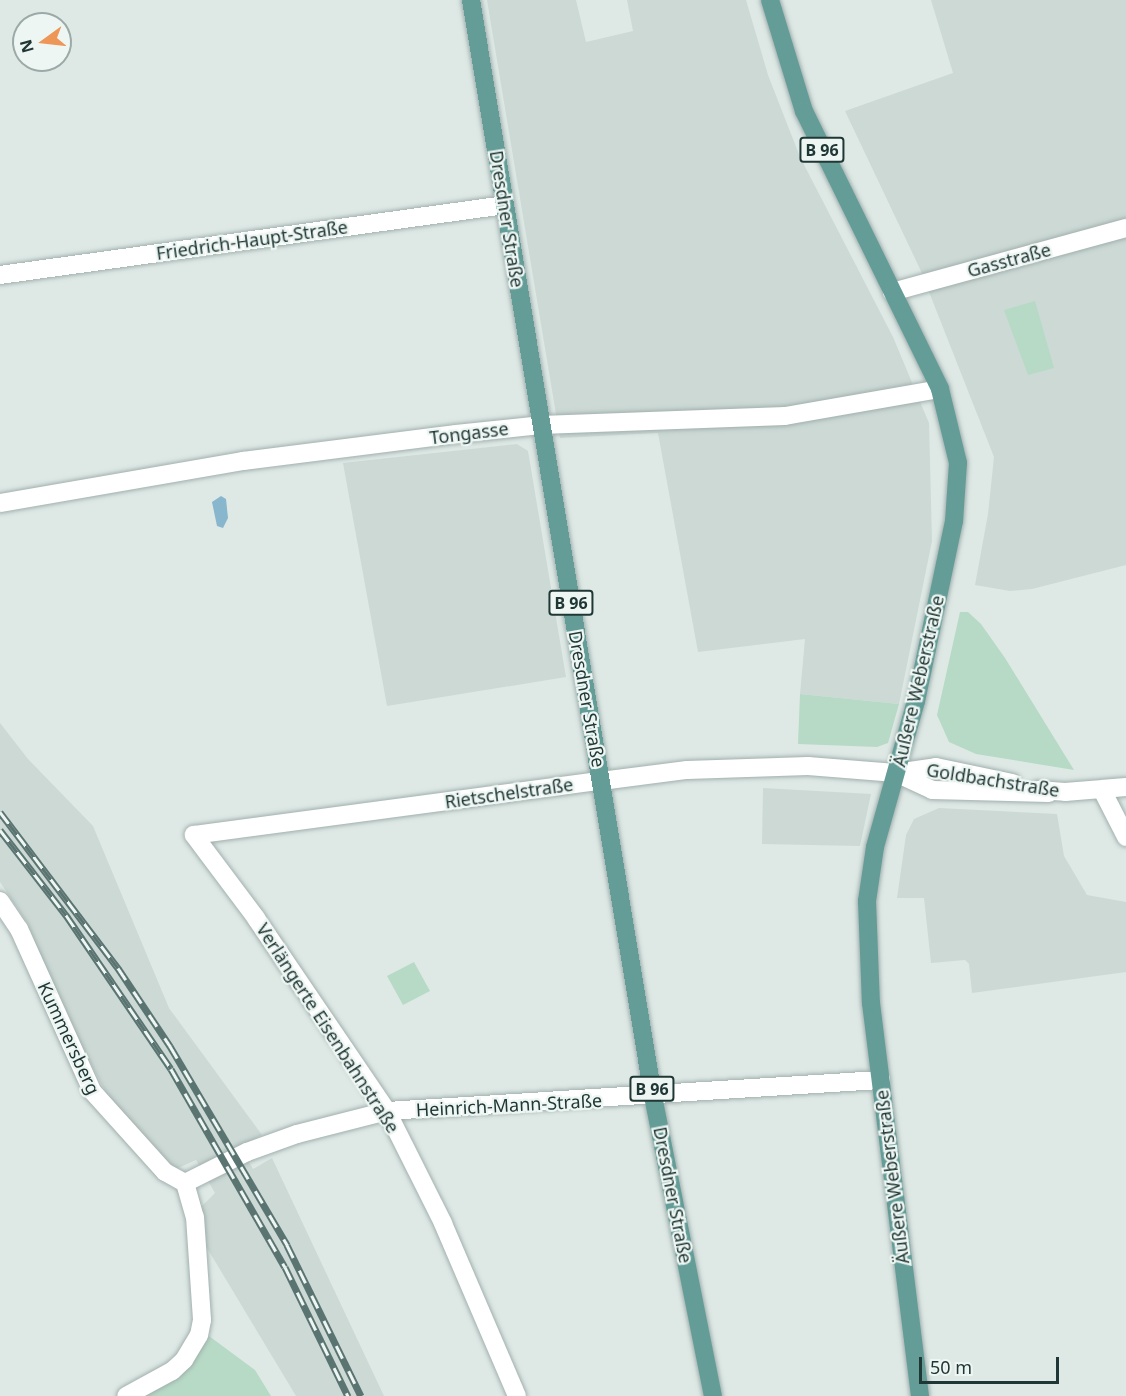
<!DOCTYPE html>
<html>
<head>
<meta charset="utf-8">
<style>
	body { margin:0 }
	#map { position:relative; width:1126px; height:1396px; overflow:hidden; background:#dee9e6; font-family:"Noto Sans",sans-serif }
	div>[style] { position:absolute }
	.built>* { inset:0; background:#ccd9d5 }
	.green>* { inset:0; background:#b7dac6 }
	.water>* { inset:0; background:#87b6cd }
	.roads { filter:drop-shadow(0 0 2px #a1b0ad) drop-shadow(0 0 2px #a1b0ad) }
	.street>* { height:18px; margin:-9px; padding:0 9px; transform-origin:9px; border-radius:9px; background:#fff }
	.secondary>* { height:18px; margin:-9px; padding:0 9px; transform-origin:9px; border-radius:9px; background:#fff }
	.primary>* { height:18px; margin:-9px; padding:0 9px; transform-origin:9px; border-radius:9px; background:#649d98 }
	.rail>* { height:7px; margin-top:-3.5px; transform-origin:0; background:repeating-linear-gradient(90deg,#eef6f3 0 14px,#5a7471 0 28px); box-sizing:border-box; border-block:2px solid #5a7471 }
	span { translate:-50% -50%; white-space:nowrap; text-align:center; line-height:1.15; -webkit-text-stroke:4.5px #eef6f3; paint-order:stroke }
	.shield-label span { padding:2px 4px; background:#eef6f3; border:2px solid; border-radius:4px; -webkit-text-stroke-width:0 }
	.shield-label { font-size:16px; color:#203835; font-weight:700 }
	.street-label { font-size:18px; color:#203835 }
	.north { position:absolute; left:12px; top:12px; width:60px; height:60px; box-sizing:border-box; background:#eef6f3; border:2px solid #9caaa7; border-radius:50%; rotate:255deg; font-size:16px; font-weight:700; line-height:24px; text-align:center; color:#203835 }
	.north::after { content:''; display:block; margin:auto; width:21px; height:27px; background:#ed9658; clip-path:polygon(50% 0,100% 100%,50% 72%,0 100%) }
	.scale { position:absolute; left:919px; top:1357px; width:140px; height:27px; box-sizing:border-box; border:3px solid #203835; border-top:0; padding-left:8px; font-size:18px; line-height:21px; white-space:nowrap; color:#203835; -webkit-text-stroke:4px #eef6f3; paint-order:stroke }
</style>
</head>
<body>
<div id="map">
	<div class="built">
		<i style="clip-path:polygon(487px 0,576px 0,586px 42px,633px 31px,627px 0,746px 0,768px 75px,800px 157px,893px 337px,929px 423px,932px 541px,899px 704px,800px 694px,805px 639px,698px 652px,658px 433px,560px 438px)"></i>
		<i style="clip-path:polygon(931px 0,1126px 0,1126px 565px,1032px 589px,1010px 591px,975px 585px,988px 514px,994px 457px,920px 269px,845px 111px,953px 73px)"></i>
		<i style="clip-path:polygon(517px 444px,528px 451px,566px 677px,387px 706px,343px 463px)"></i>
		<i style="clip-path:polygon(0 723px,28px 759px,93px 826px,169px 1008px,262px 1135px,240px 1147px,253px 1169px,272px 1158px,384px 1396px,296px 1396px,204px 1243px,199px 1209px,215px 1193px,196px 1160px,176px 1169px,138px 1135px,109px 1098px,53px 992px,28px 924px,0 882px)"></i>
		<i style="clip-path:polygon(763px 788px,871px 794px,860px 846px,762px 844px)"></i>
		<i style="clip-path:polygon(939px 808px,1057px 814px,1064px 856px,1087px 895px,1126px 902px,1126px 972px,972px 993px,969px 964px,965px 960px,931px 963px,924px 898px,897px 898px,906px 835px,914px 819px)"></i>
	</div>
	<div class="green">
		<i style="clip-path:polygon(1035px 301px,1054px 368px,1028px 375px,1004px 310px)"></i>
		<i style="clip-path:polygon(960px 612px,968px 612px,981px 624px,1005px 658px,1074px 770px,976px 754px,949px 742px,937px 715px)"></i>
		<i style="clip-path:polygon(800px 694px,899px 704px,888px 743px,877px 747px,798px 744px)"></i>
		<i style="clip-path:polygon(414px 962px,430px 991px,403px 1005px,387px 976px)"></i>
		<i style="clip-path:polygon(209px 1336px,255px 1370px,271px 1396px,142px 1396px,181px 1376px)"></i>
	</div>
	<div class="water">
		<i style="clip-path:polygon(221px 496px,226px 499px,228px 518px,223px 528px,217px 526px,212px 502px)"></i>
	</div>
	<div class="roads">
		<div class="street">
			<i style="left:0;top:275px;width:510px;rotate:-7.89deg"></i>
			<i style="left:892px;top:292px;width:243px;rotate:-15.3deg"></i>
			<i style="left:0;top:503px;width:247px;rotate:-9.8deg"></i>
			<i style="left:243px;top:461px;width:215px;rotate:-7.2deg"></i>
			<i style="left:456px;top:434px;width:85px;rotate:-6deg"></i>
			<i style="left:541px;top:425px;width:244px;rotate:-2.1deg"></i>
			<i style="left:785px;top:416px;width:157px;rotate:-9.9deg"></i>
			<i style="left:1102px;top:790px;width:53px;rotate:62.9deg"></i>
			<i style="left:0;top:901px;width:34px;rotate:56deg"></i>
			<i style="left:19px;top:929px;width:178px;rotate:65.7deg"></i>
			<i style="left:92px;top:1091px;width:109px;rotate:48deg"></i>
			<i style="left:165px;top:1172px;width:23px;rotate:29deg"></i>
			<i style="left:185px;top:1183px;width:35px;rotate:74deg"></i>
			<i style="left:195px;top:1217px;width:103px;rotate:86.1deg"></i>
			<i style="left:202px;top:1320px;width:15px;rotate:101deg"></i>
			<i style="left:199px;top:1335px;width:29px;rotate:121deg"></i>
			<i style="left:184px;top:1360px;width:16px;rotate:137deg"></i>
			<i style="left:172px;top:1371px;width:52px;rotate:151.5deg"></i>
			<i style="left:185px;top:1183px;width:69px;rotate:-26.6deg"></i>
			<i style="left:247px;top:1152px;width:53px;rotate:-19.8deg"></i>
			<i style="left:297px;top:1134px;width:93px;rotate:-14.3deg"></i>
			<i style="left:387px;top:1111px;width:495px;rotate:-3.6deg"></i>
			<i style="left:517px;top:1396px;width:188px;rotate:-113.2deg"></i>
			<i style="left:443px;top:1223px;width:125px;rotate:-116.6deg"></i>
			<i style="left:387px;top:1111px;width:233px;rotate:-124.2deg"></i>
			<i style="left:256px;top:918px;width:104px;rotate:-126.8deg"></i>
			<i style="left:194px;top:835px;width:411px;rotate:-7.6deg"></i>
		</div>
		<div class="secondary">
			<i style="left:896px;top:773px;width:40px;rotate:-8.5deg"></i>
			<i style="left:936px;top:767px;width:78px;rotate:11.9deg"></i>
			<i style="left:601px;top:781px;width:87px;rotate:-7.3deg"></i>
			<i style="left:687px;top:770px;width:121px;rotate:-1.9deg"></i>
			<i style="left:808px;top:766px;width:88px;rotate:4.5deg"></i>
			<i style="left:896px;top:773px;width:40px;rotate:25deg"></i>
			<i style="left:932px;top:790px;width:117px;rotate:1.5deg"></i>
			<i style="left:1038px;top:790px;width:27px;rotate:4deg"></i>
			<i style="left:1065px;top:792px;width:61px;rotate:-4.7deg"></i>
		</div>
		<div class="primary">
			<i style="left:471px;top:0;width:1111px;rotate:80.57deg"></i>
			<i style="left:653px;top:1096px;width:306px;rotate:78.7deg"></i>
			<i style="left:770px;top:0;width:116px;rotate:73deg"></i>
			<i style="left:804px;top:111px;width:309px;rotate:63.9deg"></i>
			<i style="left:940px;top:389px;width:76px;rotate:76.3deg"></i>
			<i style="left:958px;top:463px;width:58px;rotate:93.9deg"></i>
			<i style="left:954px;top:521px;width:184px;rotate:101.9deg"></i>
			<i style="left:916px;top:701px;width:152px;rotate:105.7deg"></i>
			<i style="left:875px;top:847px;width:55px;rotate:98.4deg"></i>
			<i style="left:867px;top:901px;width:102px;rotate:87.8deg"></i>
			<i style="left:871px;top:1003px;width:396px;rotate:82.9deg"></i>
		</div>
	</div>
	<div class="rail">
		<i style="left:0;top:812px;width:196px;rotate:52.9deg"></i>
		<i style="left:118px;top:968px;width:94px;rotate:56.3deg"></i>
		<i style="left:170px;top:1046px;width:231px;rotate:59.5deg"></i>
		<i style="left:287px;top:1245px;width:168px;rotate:63.9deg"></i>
		<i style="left:0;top:830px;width:108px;rotate:52.2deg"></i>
		<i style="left:66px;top:915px;width:186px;rotate:55.7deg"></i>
		<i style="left:171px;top:1069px;width:228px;rotate:60.1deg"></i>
		<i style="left:285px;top:1267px;width:144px;rotate:64deg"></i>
	</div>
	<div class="shield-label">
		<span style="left:822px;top:150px">B 96</span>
		<span style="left:571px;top:603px">B 96</span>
		<span style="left:652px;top:1089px">B 96</span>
	</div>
	<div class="street-label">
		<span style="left:507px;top:219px;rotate:81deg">Dresdner Straße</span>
		<span style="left:252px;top:240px;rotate:-8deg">Friedrich-Haupt-Straße</span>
		<span style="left:1009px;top:260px;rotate:-15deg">Gasstraße</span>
		<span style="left:469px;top:433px;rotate:-7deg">Tongasse</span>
		<span style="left:918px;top:681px;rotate:-77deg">Äußere Weberstraße</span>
		<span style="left:587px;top:699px;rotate:80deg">Dresdner Straße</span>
		<span style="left:993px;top:780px;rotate:9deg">Goldbachstraße</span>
		<span style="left:509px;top:793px;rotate:-8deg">Rietschelstraße</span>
		<span style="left:328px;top:1028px;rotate:57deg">Verlängerte Eisenbahnstraße</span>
		<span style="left:69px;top:1038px;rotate:65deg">Kummersberg</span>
		<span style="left:509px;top:1105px;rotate:-3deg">Heinrich-Mann-Straße</span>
		<span style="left:892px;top:1177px;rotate:-97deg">Äußere Weberstraße</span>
		<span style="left:673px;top:1195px;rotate:79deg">Dresdner Straße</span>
	</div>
	<div class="north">N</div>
	<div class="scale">50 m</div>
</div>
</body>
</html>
